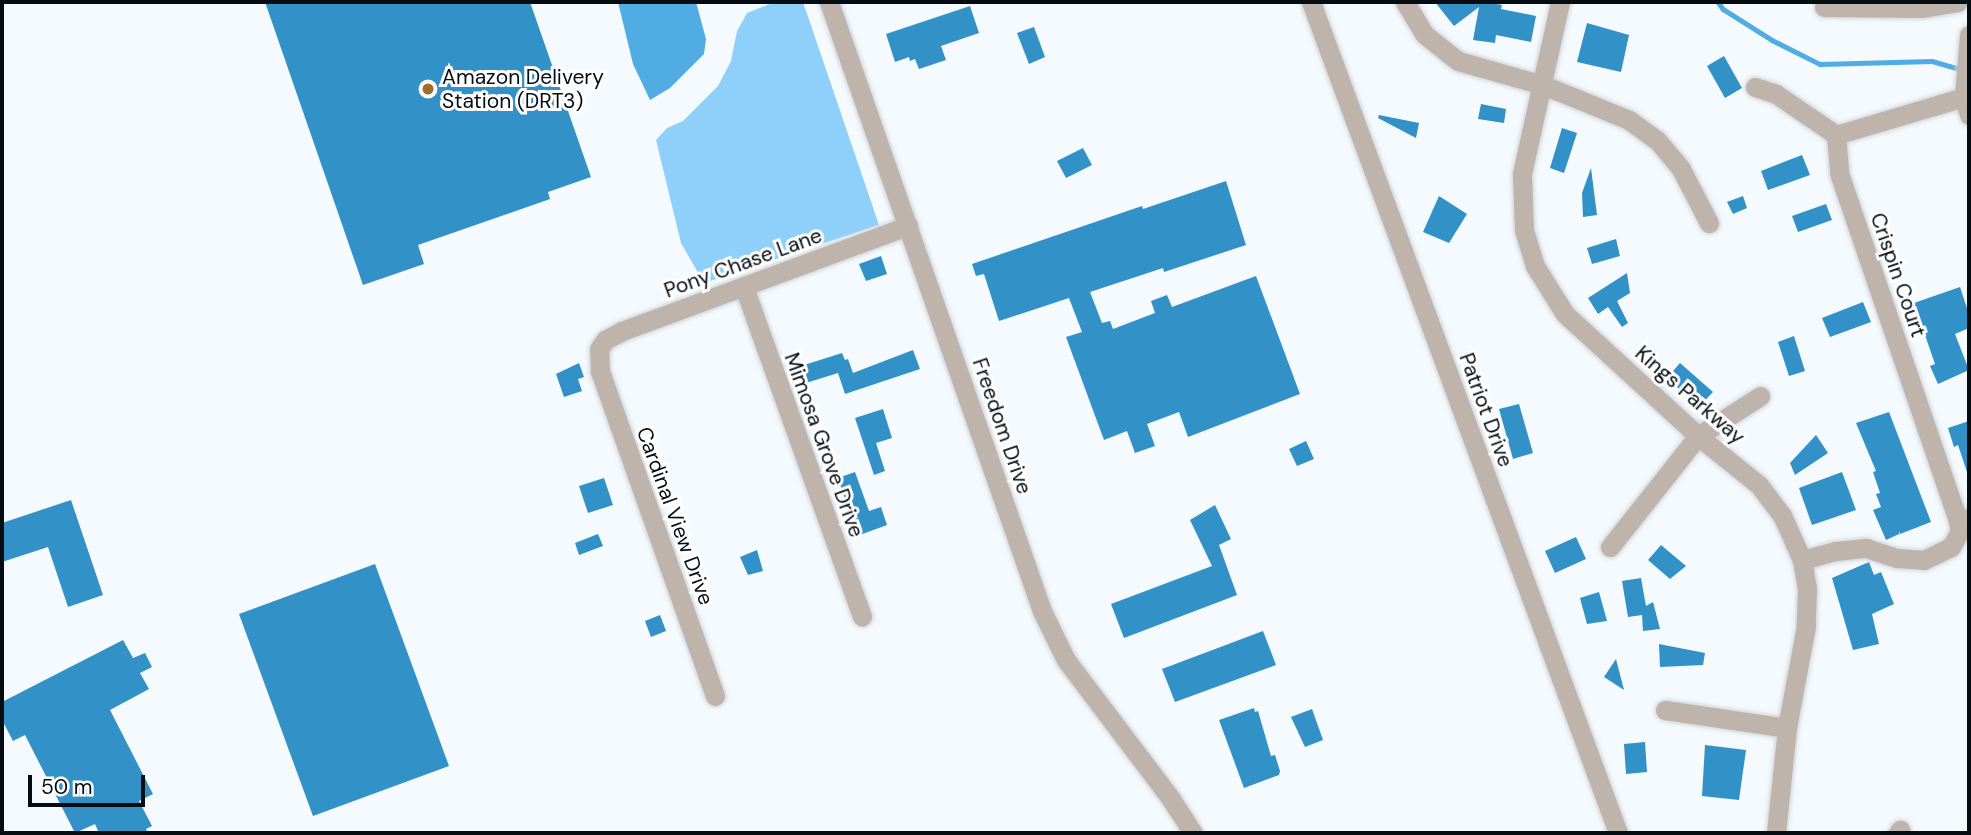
<!DOCTYPE html>
<html>
<head>
<meta charset="utf-8">
<style>
	body { margin:0 }
	#map { position:relative; width:1971px; height:835px; overflow:hidden; background:#f5fafe; font-family:"DM Sans",sans-serif }
	div>[style] { position:absolute }
	.green>* { inset:0; background:#8ed0fa }
	.water>* { inset:0; background:#50ace2 }
	.stream>* { height:4.5px; margin:-2.25px; padding:0 2.25px; transform-origin:2.25px; border-radius:2.25px; background:#50ace2 }
	.building>* { inset:0; background:#3291c6 }
	.roads { filter:drop-shadow(0 0 2px #cfd4d8) drop-shadow(0 0 2px #cfd4d8) }
	.street>* { height:19px; margin:-9.5px; padding:0 9.5px; transform-origin:9.5px; border-radius:9.5px; background:#beb4ab }
	.dots>* { width:19px; height:19px; translate:-50% -50%; box-sizing:border-box; border:4px solid #fff; border-radius:50% }
	span { translate:-50% -50%; white-space:nowrap; text-align:center; line-height:1.15; -webkit-text-stroke:6px #fff; paint-order:stroke }
	.poi-label { font-size:21px; color:#050d13 }
	.left { translate:0 -50%; text-align:left }
	.street-label { font-size:21px; color:#050d13 }
	.frame { position:absolute; inset:0; border:4px solid #050d13; pointer-events:none }
	.scale { position:absolute; left:28px; top:775px; width:117px; height:32px; box-sizing:border-box; border:4px solid #050d13; border-top:0; padding-left:9px; font-size:21px; line-height:24px; white-space:nowrap; color:#050d13; -webkit-text-stroke:5px #fff; paint-order:stroke }
</style>
</head>
<body>
<div id="map">
	<div class="green">
		<i style="clip-path:polygon(775px 2px,803px 2px,879px 225px,704px 283px,681px 243px,656px 140px,667px 128px,683px 121px,718px 86px,731px 61px,737px 31px,747px 13px)"></i>
	</div>
	<div class="water">
		<i style="clip-path:polygon(618px 2px,696px 2px,706px 39px,704px 54px,670px 88px,650px 100px,633px 64px)"></i>
	</div>
	<div class="stream">
		<i style="left:1718px;top:2px;width:9px;rotate:54deg"></i>
		<i style="left:1723px;top:9px;width:58px;rotate:32.3deg"></i>
		<i style="left:1772px;top:40px;width:54px;rotate:26.6deg"></i>
		<i style="left:1820px;top:64px;width:112px;rotate:-1.5deg"></i>
		<i style="left:1932px;top:61px;width:29px;rotate:16deg"></i>
	</div>
	<div class="building">
		<i style="clip-path:polygon(265px 2px,530px 2px,591px 177px,548px 192px,550px 199px,418px 245px,424px 264px,363px 285px)"></i>
		<i style="clip-path:polygon(1435px 2px,1486px 2px,1502px 5px,1501px 9px,1536px 16px,1531px 42px,1496px 35px,1495px 43px,1473px 40px,1479px 7px,1454px 26px)"></i>
		<i style="clip-path:polygon(970px 6px,979px 33px,941px 46px,946px 60px,919px 69px,915px 59px,910px 61px,909px 57px,895px 62px,886px 34px)"></i>
		<i style="clip-path:polygon(1587px 23px,1629px 35px,1621px 72px,1577px 62px)"></i>
		<i style="clip-path:polygon(1034px 27px,1045px 57px,1029px 64px,1017px 33px)"></i>
		<i style="clip-path:polygon(1724px 56px,1742px 88px,1725px 98px,1707px 66px)"></i>
		<i style="clip-path:polygon(1481px 104px,1506px 109px,1504px 123px,1478px 119px)"></i>
		<i style="clip-path:polygon(1379px 115px,1419px 123px,1416px 138px,1378px 118px)"></i>
		<i style="clip-path:polygon(1562px 128px,1577px 133px,1564px 173px,1550px 168px)"></i>
		<i style="clip-path:polygon(1083px 148px,1092px 165px,1066px 178px,1057px 161px)"></i>
		<i style="clip-path:polygon(1802px 155px,1810px 175px,1768px 190px,1761px 171px)"></i>
		<i style="clip-path:polygon(1591px 168px,1597px 215px,1583px 217px,1582px 193px)"></i>
		<i style="clip-path:polygon(1226px 181px,1246px 245px,1164px 272px,1163px 268px,1090px 292px,1102px 323px,1110px 321px,1113px 329px,1155px 313px,1151px 301px,1167px 295px,1172px 307px,1256px 276px,1300px 394px,1188px 437px,1179px 412px,1147px 424px,1155px 446px,1135px 453px,1127px 431px,1104px 440px,1066px 337px,1082px 332px,1069px 298px,999px 321px,984px 274px,976px 276px,972px 264px,1142px 206px,1143px 209px)"></i>
		<i style="clip-path:polygon(1439px 196px,1467px 214px,1449px 243px,1423px 232px)"></i>
		<i style="clip-path:polygon(1743px 196px,1747px 208px,1733px 214px,1727px 202px)"></i>
		<i style="clip-path:polygon(1826px 204px,1832px 220px,1798px 232px,1792px 216px)"></i>
		<i style="clip-path:polygon(1616px 239px,1620px 256px,1592px 264px,1587px 248px)"></i>
		<i style="clip-path:polygon(881px 256px,887px 274px,866px 281px,859px 264px)"></i>
		<i style="clip-path:polygon(1627px 273px,1630px 293px,1617px 301px,1628px 323px,1622px 327px,1608px 307px,1598px 314px,1588px 298px)"></i>
		<i style="clip-path:polygon(1960px 287px,1969px 314px,1969px 328px,1955px 334px,1969px 370px,1938px 384px,1930px 366px,1935px 364px,1914px 303px)"></i>
		<i style="clip-path:polygon(1863px 302px,1871px 322px,1830px 337px,1822px 318px)"></i>
		<i style="clip-path:polygon(1794px 336px,1805px 371px,1789px 376px,1778px 342px)"></i>
		<i style="clip-path:polygon(913px 350px,920px 369px,845px 394px,838px 373px,806px 383px,801px 366px,842px 353px,845px 360px,848px 359px,853px 373px)"></i>
		<i style="clip-path:polygon(579px 363px,584px 377px,578px 379px,582px 391px,564px 397px,556px 374px)"></i>
		<i style="clip-path:polygon(1680px 363px,1713px 392px,1699px 407px,1667px 378px)"></i>
		<i style="clip-path:polygon(1519px 404px,1533px 453px,1513px 459px,1499px 409px)"></i>
		<i style="clip-path:polygon(883px 409px,892px 438px,876px 443px,885px 471px,874px 475px,855px 418px)"></i>
		<i style="clip-path:polygon(1889px 412px,1931px 522px,1900px 534px,1899px 531px,1899px 534px,1886px 540px,1873px 510px,1881px 507px,1876px 494px,1880px 493px,1873px 472px,1876px 471px,1856px 423px)"></i>
		<i style="clip-path:polygon(1969px 421px,1969px 472px,1967px 472px,1958px 445px,1954px 447px,1948px 428px)"></i>
		<i style="clip-path:polygon(1816px 435px,1828px 453px,1795px 475px,1790px 463px)"></i>
		<i style="clip-path:polygon(1306px 441px,1314px 459px,1297px 466px,1289px 449px)"></i>
		<i style="clip-path:polygon(855px 472px,869px 511px,881px 507px,887px 525px,857px 536px,838px 478px)"></i>
		<i style="clip-path:polygon(1842px 472px,1856px 510px,1812px 525px,1799px 488px)"></i>
		<i style="clip-path:polygon(604px 478px,613px 505px,588px 513px,579px 486px)"></i>
		<i style="clip-path:polygon(71px 500px,103px 595px,68px 607px,48px 547px,2px 562px,2px 523px)"></i>
		<i style="clip-path:polygon(1215px 505px,1231px 539px,1219px 545px,1237px 595px,1124px 638px,1111px 604px,1212px 566px,1190px 520px)"></i>
		<i style="clip-path:polygon(598px 534px,603px 546px,579px 555px,575px 543px)"></i>
		<i style="clip-path:polygon(1576px 537px,1586px 559px,1555px 573px,1545px 551px)"></i>
		<i style="clip-path:polygon(1661px 545px,1686px 566px,1670px 579px,1648px 560px)"></i>
		<i style="clip-path:polygon(757px 550px,763px 571px,748px 575px,740px 557px)"></i>
		<i style="clip-path:polygon(1869px 562px,1874px 575px,1881px 572px,1894px 604px,1872px 614px,1879px 644px,1853px 650px,1832px 578px)"></i>
		<i style="clip-path:polygon(375px 564px,449px 766px,313px 816px,239px 614px)"></i>
		<i style="clip-path:polygon(1641px 578px,1646px 606px,1653px 602px,1660px 629px,1643px 631px,1642px 615px,1628px 617px,1622px 581px)"></i>
		<i style="clip-path:polygon(1599px 592px,1607px 621px,1587px 624px,1580px 598px)"></i>
		<i style="clip-path:polygon(660px 615px,666px 631px,651px 637px,645px 621px)"></i>
		<i style="clip-path:polygon(1263px 631px,1276px 665px,1175px 702px,1162px 669px)"></i>
		<i style="clip-path:polygon(123px 640px,133px 658px,145px 653px,152px 667px,140px 673px,149px 689px,110px 710px,153px 794px,139px 801px,152px 826px,146px 829px,148px 833px,99px 833px,95px 824px,75px 833px,25px 735px,13px 741px,2px 720px,2px 702px)"></i>
		<i style="clip-path:polygon(1659px 644px,1705px 653px,1703px 665px,1660px 667px)"></i>
		<i style="clip-path:polygon(1616px 659px,1624px 690px,1604px 677px)"></i>
		<i style="clip-path:polygon(1254px 708px,1255px 712px,1258px 711px,1271px 756px,1275px 755px,1280px 771px,1279px 775px,1244px 788px,1219px 720px)"></i>
		<i style="clip-path:polygon(1312px 709px,1323px 740px,1305px 747px,1291px 717px)"></i>
		<i style="clip-path:polygon(1645px 742px,1647px 772px,1626px 774px,1624px 744px)"></i>
		<i style="clip-path:polygon(1705px 745px,1746px 750px,1739px 800px,1702px 796px)"></i>
	</div>
	<div class="roads">
		<div class="street">
			<i style="left:829px;top:2px;width:645px;rotate:70.72deg"></i>
			<i style="left:1042px;top:611px;width:55px;rotate:63.9deg"></i>
			<i style="left:1066px;top:660px;width:174px;rotate:52.9deg"></i>
			<i style="left:1171px;top:799px;width:40px;rotate:57.1deg"></i>
			<i style="left:1311px;top:2px;width:886px;rotate:69.72deg"></i>
			<i style="left:1405px;top:2px;width:37px;rotate:59deg"></i>
			<i style="left:1424px;top:34px;width:43px;rotate:38.5deg"></i>
			<i style="left:1458px;top:61px;width:88px;rotate:15.8deg"></i>
			<i style="left:1543px;top:85px;width:93px;rotate:22.1deg"></i>
			<i style="left:1629px;top:120px;width:34px;rotate:36deg"></i>
			<i style="left:1657px;top:140px;width:38px;rotate:50deg"></i>
			<i style="left:1681px;top:169px;width:61px;rotate:62.6deg"></i>
			<i style="left:1560px;top:2px;width:176px;rotate:102.5deg"></i>
			<i style="left:1522px;top:174px;width:56px;rotate:88deg"></i>
			<i style="left:1524px;top:230px;width:38px;rotate:73deg"></i>
			<i style="left:1535px;top:266px;width:57px;rotate:58deg"></i>
			<i style="left:1565px;top:314px;width:180px;rotate:42.5deg"></i>
			<i style="left:1698px;top:436px;width:78px;rotate:38.8deg"></i>
			<i style="left:1759px;top:485px;width:38px;rotate:53deg"></i>
			<i style="left:1782px;top:515px;width:49px;rotate:66deg"></i>
			<i style="left:1802px;top:560px;width:28px;rotate:80deg"></i>
			<i style="left:1807px;top:588px;width:38px;rotate:92deg"></i>
			<i style="left:1806px;top:626px;width:104px;rotate:100.6deg"></i>
			<i style="left:1787px;top:728px;width:106px;rotate:96deg"></i>
			<i style="left:1824px;top:7px;width:97px;rotate:0.6deg"></i>
			<i style="left:1921px;top:8px;width:37px;rotate:-9deg"></i>
			<i style="left:1969px;top:35px;width:62px;rotate:94.6deg"></i>
			<i style="left:1964px;top:97px;width:19px;rotate:74deg"></i>
			<i style="left:1755px;top:87px;width:22px;rotate:18deg"></i>
			<i style="left:1776px;top:94px;width:73px;rotate:34.3deg"></i>
			<i style="left:1836px;top:135px;width:38px;rotate:85deg"></i>
			<i style="left:1839px;top:173px;width:364px;rotate:71.1deg"></i>
			<i style="left:1836px;top:135px;width:134px;rotate:-16.5deg"></i>
			<i style="left:744px;top:287px;width:350px;rotate:70.3deg"></i>
			<i style="left:1610px;top:547px;width:142px;rotate:-51.6deg"></i>
			<i style="left:1698px;top:436px;width:74px;rotate:-32.8deg"></i>
			<i style="left:1802px;top:560px;width:35px;rotate:-15deg"></i>
			<i style="left:1836px;top:551px;width:30px;rotate:-6deg"></i>
			<i style="left:1866px;top:548px;width:33px;rotate:18deg"></i>
			<i style="left:1897px;top:558px;width:27px;rotate:4deg"></i>
			<i style="left:1924px;top:560px;width:30px;rotate:-26deg"></i>
			<i style="left:1951px;top:547px;width:18px;rotate:-61deg"></i>
			<i style="left:1960px;top:531px;width:14px;rotate:-102deg"></i>
			<i style="left:1957px;top:517px;width:11px;rotate:10deg"></i>
			<i style="left:715px;top:696px;width:344px;rotate:-109.5deg"></i>
			<i style="left:600px;top:372px;width:23px;rotate:-92deg"></i>
			<i style="left:599px;top:349px;width:11px;rotate:-56deg"></i>
			<i style="left:605px;top:340px;width:19px;rotate:-28deg"></i>
			<i style="left:622px;top:331px;width:305px;rotate:-20.2deg"></i>
			<i style="left:1665px;top:710px;width:123px;rotate:8.4deg"></i>
			<i style="left:1898px;top:833px;width:4px;rotate:-56deg"></i>
		</div>
	</div>
	<div class="dots">
		<i style="left:428px;top:89px;background:#a26c26"></i>
	</div>
	<div class="poi-label">
		<span class="left" style="left:442px;top:89px">Amazon Delivery<br>Station (DRT3)</span>
	</div>
	<div class="street-label">
		<span style="left:743px;top:263px;rotate:-20deg">Pony Chase Lane</span>
		<span style="left:1898px;top:275px;rotate:71deg">Crispin Court</span>
		<span style="left:1690px;top:395px;rotate:41deg">Kings Parkway</span>
		<span style="left:1486px;top:410px;rotate:70deg">Patriot Drive</span>
		<span style="left:1002px;top:426px;rotate:71deg">Freedom Drive</span>
		<span style="left:824px;top:445px;rotate:70deg">Mimosa Grove Drive</span>
		<span style="left:675px;top:516px;rotate:70deg">Cardinal View Drive</span>
	</div>
	<div class="frame"></div>
	<div class="scale">50 m</div>
</div>
</body>
</html>
